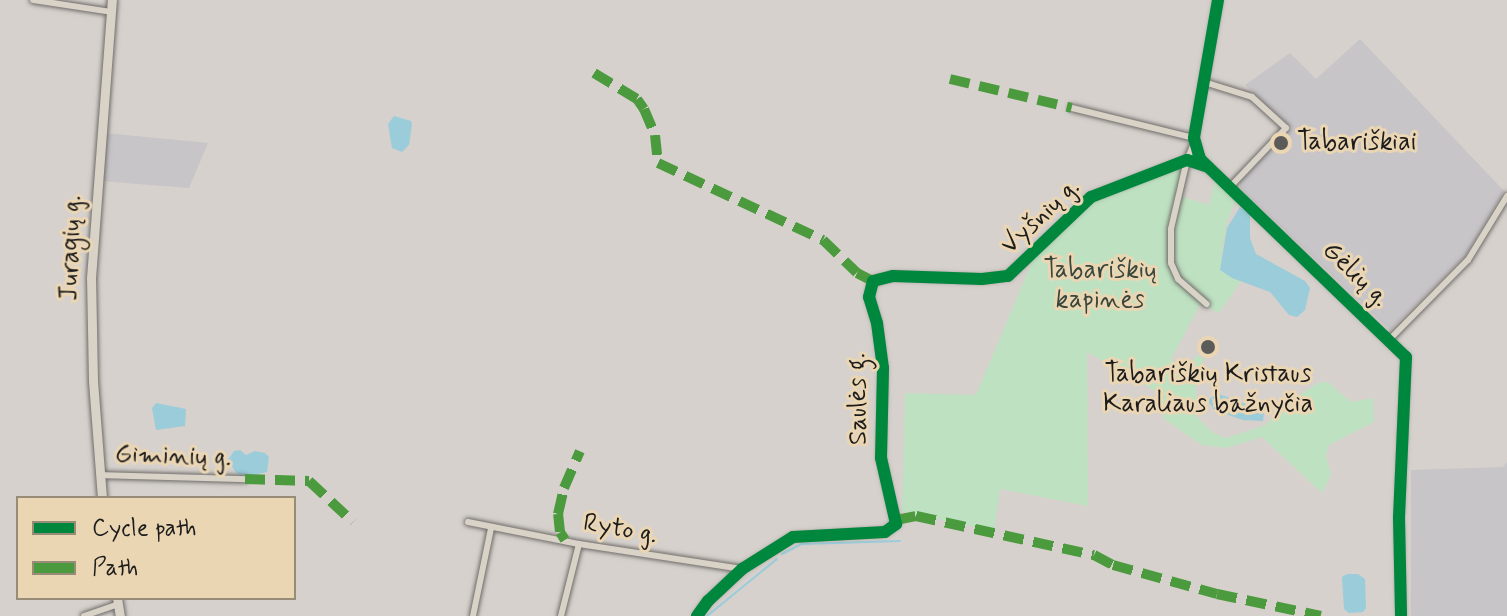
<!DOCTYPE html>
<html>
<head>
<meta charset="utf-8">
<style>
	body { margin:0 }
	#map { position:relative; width:1507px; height:616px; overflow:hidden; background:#d6d1cc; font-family:Mynerve,sans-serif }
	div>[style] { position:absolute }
	.built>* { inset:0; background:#c7c5c7 }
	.green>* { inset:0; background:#bee1c1 }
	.water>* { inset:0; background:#9accda }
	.stream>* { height:2px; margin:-1px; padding:0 1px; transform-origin:1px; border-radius:1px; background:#9accda }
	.roads { filter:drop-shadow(0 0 2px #706d6b) drop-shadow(0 0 2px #706d6b) }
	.minor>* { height:6px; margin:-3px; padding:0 3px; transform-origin:3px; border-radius:3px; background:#d9d2c7 }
	.secondary>* { height:9px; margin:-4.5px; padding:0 4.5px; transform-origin:4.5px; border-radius:4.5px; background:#d9d2c7 }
	.quiet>* { height:10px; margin-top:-5px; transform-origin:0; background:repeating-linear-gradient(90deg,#4c9a3e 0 20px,transparent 0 30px) }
	.cycleway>* { height:12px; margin:-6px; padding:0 6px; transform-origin:6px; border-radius:6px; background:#00873e }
	.dots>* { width:22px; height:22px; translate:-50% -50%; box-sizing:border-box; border:4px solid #ebd6b4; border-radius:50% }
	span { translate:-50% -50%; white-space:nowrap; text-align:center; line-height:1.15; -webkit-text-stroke:6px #ebd6b4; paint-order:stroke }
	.poi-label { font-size:26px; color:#1c1c1c }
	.left { translate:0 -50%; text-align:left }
	.street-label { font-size:26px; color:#1c1c1c }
	.park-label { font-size:26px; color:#38463b }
	.legend { position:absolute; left:16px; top:496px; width:280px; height:104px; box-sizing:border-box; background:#ebd6b4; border:2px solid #988c77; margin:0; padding:10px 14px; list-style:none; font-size:24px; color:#1c1c1c }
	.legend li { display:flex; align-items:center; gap:16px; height:40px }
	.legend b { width:40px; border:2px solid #988c77 }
</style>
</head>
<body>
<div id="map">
	<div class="built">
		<i style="clip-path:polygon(1360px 39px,1504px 191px,1466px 255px,1390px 330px,1240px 188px,1240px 182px,1292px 128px,1245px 85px,1290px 53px,1316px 79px)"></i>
		<i style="clip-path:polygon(104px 133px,208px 143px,189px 188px,100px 181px)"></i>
		<i style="clip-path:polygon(1507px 462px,1507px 616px,1411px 616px,1411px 470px,1503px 467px)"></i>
	</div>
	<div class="green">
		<i style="clip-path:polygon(1184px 156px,1176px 195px,1209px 205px,1215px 181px,1237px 198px,1227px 221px,1221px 258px,1232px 278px,1241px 281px,1219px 313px,1200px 304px,1171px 360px,1187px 368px,1197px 355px,1204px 359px,1196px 376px,1196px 416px,1212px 432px,1226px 438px,1266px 425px,1280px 408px,1318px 383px,1328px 382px,1351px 402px,1373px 398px,1374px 422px,1329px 445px,1326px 456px,1331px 475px,1322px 493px,1262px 437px,1226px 448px,1202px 445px,1164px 419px,1155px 391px,1087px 352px,1088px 506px,1000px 489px,994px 531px,902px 511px,905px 393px,976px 395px,1034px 257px,1089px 200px,1087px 193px)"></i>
	</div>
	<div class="water">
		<i style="clip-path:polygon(394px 116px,411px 121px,412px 125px,409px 145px,402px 152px,392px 148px,388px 124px)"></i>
		<i style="clip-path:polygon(1240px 207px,1250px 215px,1250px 238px,1256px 254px,1305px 281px,1310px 288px,1305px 310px,1297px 317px,1289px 315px,1270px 292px,1232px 278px,1220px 270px,1227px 228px)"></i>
		<i style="clip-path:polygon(1216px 393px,1264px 411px,1263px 421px,1243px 420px,1214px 410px,1208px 401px)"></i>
		<i style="clip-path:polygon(156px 403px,186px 409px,185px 426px,156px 430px,152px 408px)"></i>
		<i style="clip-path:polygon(240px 450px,246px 455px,255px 451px,265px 453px,269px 457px,267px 472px,246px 477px,236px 473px,228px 460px,234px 451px)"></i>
		<i style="clip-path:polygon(1347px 574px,1358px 574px,1365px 579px,1366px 608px,1363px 612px,1349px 613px,1344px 609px,1342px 577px)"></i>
	</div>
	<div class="stream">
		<i style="left:782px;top:554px;width:22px;rotate:-27deg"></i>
		<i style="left:802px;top:544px;width:98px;rotate:-1.8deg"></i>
		<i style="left:707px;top:616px;width:90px;rotate:-39.2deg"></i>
	</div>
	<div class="roads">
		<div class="minor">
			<i style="left:33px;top:0;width:79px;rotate:8.7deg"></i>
			<i style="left:1218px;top:0;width:140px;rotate:99.9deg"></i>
			<i style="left:1194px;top:138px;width:22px;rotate:74deg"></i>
			<i style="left:1200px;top:159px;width:286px;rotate:43.9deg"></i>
			<i style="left:1406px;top:357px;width:161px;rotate:92.5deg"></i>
			<i style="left:1399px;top:518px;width:98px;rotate:88.8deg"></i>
			<i style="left:1204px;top:82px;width:50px;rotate:17.4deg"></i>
			<i style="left:1252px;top:97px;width:46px;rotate:42.4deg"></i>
			<i style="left:1286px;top:128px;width:81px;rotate:133.5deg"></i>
			<i style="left:1072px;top:108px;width:126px;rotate:13.8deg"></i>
			<i style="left:1194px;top:143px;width:18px;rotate:112deg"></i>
			<i style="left:1187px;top:160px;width:71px;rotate:103.1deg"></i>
			<i style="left:1171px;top:229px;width:34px;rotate:90deg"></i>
			<i style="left:1171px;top:263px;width:17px;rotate:66deg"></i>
			<i style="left:1178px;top:279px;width:38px;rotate:41deg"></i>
			<i style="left:1390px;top:339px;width:111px;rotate:-45.4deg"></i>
			<i style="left:1468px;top:260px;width:75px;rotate:-58.6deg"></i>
			<i style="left:100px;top:475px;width:145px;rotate:1.6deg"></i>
			<i style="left:468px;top:522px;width:113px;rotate:11.2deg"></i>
			<i style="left:579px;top:544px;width:165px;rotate:8.7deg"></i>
			<i style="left:84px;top:616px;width:36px;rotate:-19deg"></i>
			<i style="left:473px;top:616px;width:90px;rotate:-78.4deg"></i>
			<i style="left:561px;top:616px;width:74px;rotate:-76deg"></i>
			<i style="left:697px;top:616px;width:19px;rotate:-54deg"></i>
			<i style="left:708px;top:601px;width:47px;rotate:-43.3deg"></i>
			<i style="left:742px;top:569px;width:60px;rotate:-32.1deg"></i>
			<i style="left:793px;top:537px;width:92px;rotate:-3.1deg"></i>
			<i style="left:885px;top:532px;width:14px;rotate:-36deg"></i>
			<i style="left:896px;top:524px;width:68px;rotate:-102.8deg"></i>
			<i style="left:881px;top:458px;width:90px;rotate:-88.7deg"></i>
			<i style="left:883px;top:368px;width:45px;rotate:-97.6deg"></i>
			<i style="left:877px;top:323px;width:27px;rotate:-107deg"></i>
			<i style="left:869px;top:297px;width:16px;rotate:-76deg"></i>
			<i style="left:873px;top:281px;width:21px;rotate:-14deg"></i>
			<i style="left:893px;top:276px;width:89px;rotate:1.9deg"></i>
			<i style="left:982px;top:279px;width:26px;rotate:-7deg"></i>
			<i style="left:1008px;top:276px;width:115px;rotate:-43.6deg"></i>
			<i style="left:1091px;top:197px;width:103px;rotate:-21.1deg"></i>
			<i style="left:1187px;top:160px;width:22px;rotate:18deg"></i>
		</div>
		<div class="secondary">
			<i style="left:102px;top:498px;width:118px;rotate:-94.4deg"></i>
			<i style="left:93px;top:380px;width:102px;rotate:-91.1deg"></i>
			<i style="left:91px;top:278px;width:279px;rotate:-85.7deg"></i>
			<i style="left:117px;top:598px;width:18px;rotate:81deg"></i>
		</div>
	</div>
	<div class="quiet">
		<i style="left:594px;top:73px;width:50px;rotate:31.2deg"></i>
		<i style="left:637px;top:99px;width:12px;rotate:55deg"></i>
		<i style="left:644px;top:109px;width:28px;rotate:67deg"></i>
		<i style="left:655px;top:135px;width:28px;rotate:84deg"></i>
		<i style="left:658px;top:163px;width:182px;rotate:25deg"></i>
		<i style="left:823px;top:240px;width:47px;rotate:44.1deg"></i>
		<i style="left:857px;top:273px;width:18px;rotate:27deg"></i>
		<i style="left:950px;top:79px;width:125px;rotate:13.4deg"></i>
		<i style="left:245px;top:479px;width:64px;rotate:1.8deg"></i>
		<i style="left:309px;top:481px;width:60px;rotate:43deg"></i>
		<i style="left:896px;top:520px;width:20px;rotate:-11deg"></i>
		<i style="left:916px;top:516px;width:182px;rotate:12.4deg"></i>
		<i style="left:1094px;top:555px;width:21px;rotate:28deg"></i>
		<i style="left:1113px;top:565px;width:108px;rotate:15.6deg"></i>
		<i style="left:1217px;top:594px;width:106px;rotate:11.9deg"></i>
		<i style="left:565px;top:540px;width:9px;rotate:-122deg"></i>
		<i style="left:560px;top:532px;width:18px;rotate:-96deg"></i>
		<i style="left:558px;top:514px;width:27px;rotate:-77deg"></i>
		<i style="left:564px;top:488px;width:40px;rotate:-66.6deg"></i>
	</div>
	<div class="cycleway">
		<i style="left:1218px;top:0;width:140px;rotate:99.9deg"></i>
		<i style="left:1194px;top:138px;width:22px;rotate:74deg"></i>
		<i style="left:1200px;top:159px;width:286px;rotate:43.9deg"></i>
		<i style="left:1406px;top:357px;width:161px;rotate:92.5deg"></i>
		<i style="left:1399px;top:518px;width:98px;rotate:88.8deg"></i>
		<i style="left:697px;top:616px;width:19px;rotate:-54deg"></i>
		<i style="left:708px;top:601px;width:47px;rotate:-43.3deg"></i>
		<i style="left:742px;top:569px;width:60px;rotate:-32.1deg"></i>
		<i style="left:793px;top:537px;width:92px;rotate:-3.1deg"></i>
		<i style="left:885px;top:532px;width:14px;rotate:-36deg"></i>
		<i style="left:896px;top:524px;width:68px;rotate:-102.8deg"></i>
		<i style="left:881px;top:458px;width:90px;rotate:-88.7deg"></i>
		<i style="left:883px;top:368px;width:45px;rotate:-97.6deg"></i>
		<i style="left:877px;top:323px;width:27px;rotate:-107deg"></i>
		<i style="left:869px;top:297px;width:16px;rotate:-76deg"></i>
		<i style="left:873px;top:281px;width:21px;rotate:-14deg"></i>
		<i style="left:893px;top:276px;width:89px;rotate:1.9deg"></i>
		<i style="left:982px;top:279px;width:26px;rotate:-7deg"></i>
		<i style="left:1008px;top:276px;width:115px;rotate:-43.6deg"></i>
		<i style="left:1091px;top:197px;width:103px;rotate:-21.1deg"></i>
		<i style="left:1187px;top:160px;width:22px;rotate:18deg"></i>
	</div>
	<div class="dots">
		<i style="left:1281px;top:143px;background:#5d5b5a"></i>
		<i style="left:1208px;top:347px;background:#5d5b5a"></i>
	</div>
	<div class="poi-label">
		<span class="left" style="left:1297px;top:143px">Tabariškiai</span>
		<span style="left:1208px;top:390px">Tabariškių Kristaus<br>Karaliaus bažnyčia</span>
	</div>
	<div class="street-label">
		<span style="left:1041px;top:217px;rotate:-43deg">Vyšnių g.</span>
		<span style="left:72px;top:248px;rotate:-88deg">Juragių g.</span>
		<span style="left:1355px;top:275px;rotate:44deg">Gėlių g.</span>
		<span style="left:859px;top:399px;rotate:-91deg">Saulės g.</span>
		<span style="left:173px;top:457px;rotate:2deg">Giminių g.</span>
		<span style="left:620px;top:530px;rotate:10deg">Ryto g.</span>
	</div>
	<div class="park-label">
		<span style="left:1100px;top:286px">Tabariškių<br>kapinės</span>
	</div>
	<ul class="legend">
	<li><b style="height:10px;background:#00873e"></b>Cycle path</li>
	<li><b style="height:10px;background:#4c9a3e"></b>Path</li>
	</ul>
</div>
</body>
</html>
